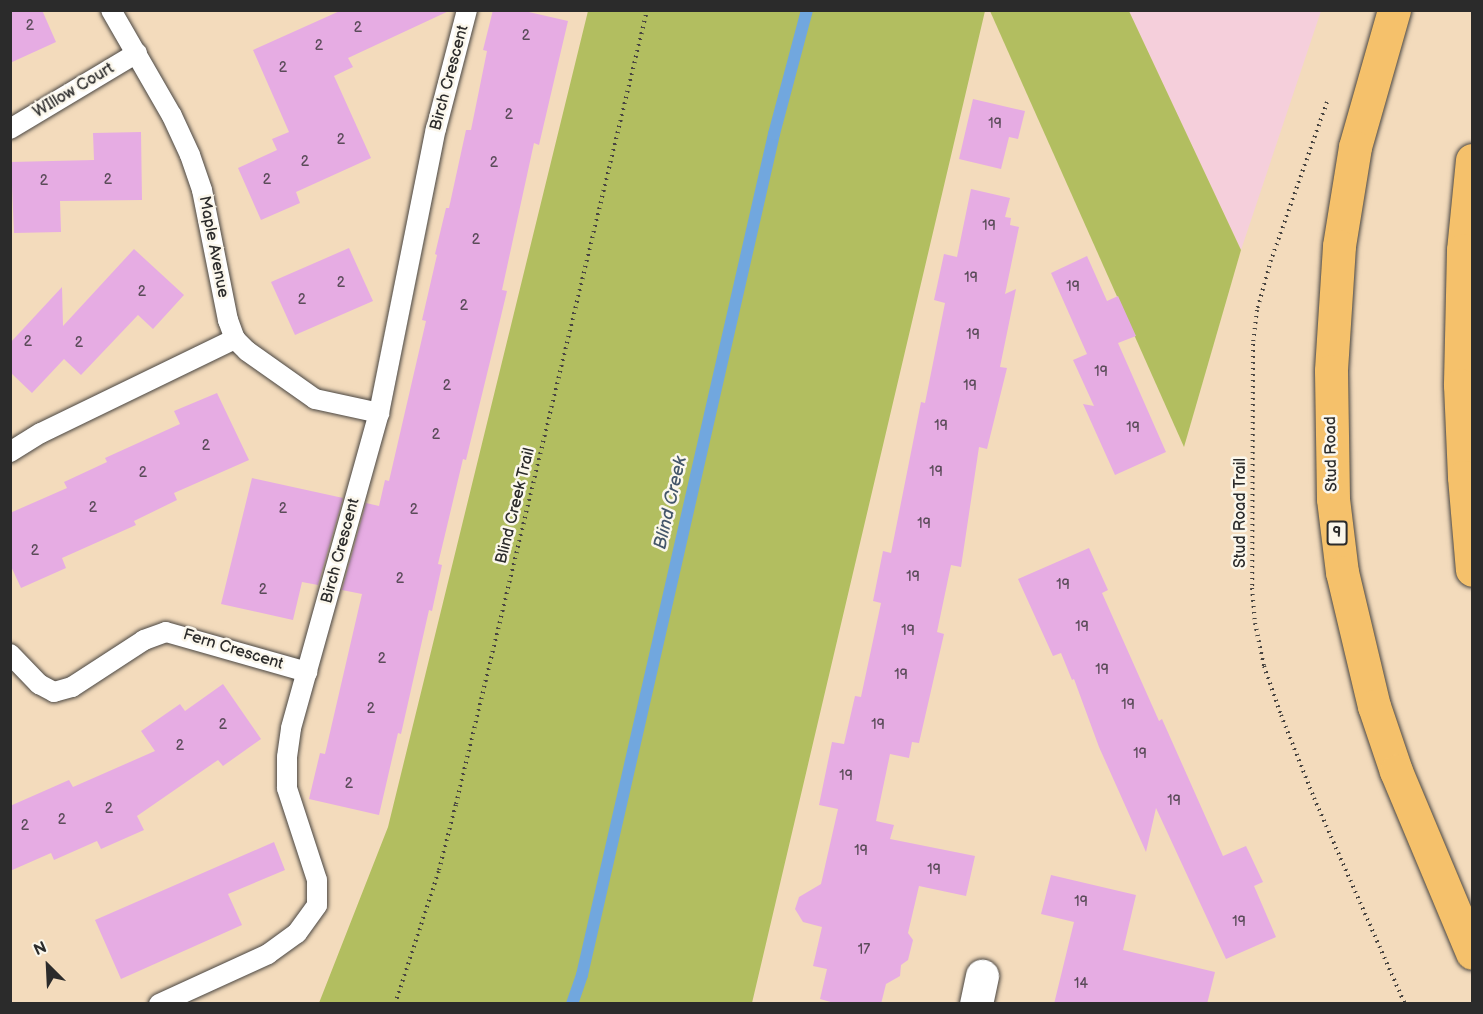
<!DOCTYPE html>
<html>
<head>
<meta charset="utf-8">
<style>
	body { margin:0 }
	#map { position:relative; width:1483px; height:1014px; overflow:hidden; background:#f3dbbc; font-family:"Balsamiq Sans",sans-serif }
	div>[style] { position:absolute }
	.built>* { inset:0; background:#f5cfdb }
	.green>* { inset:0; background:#b2be60 }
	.stream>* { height:12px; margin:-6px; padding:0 6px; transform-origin:6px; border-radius:6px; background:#71a7de }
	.building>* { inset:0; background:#e6ace3 }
	.path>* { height:4px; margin-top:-2px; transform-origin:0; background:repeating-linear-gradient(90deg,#494541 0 1.5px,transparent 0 6px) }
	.roads { filter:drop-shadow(0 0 2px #494541) drop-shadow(0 0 2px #494541) }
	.service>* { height:20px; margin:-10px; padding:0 10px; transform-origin:10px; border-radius:10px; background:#fff }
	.minor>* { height:33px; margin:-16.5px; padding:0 16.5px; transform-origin:16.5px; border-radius:16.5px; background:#fff }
	.trunk>* { height:33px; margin:-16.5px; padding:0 16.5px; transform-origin:16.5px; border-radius:16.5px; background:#f5c16b }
	span { translate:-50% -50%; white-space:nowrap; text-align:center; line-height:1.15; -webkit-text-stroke:5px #fbf7ec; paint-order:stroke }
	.number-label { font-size:14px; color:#5a4b59 }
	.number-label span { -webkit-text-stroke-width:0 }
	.shield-label span { padding:2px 4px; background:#fbf7ec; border:2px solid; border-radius:4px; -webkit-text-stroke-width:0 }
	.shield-label { font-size:15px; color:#2b2b2b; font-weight:700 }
	.street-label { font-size:16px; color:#2b2b2b }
	.water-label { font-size:18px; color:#44566a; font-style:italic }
	.frame { position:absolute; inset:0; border:12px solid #2b2b2b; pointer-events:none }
	.north { position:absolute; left:18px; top:936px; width:60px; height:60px; -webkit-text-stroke:4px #fbf7ec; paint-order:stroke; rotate:336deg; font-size:16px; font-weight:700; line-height:24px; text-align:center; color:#2b2b2b }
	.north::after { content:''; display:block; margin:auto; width:21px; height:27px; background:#2b2b2b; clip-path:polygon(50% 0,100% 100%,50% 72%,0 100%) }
</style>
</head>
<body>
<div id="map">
	<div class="built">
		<i style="clip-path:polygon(1129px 11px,1321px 11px,1241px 250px)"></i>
	</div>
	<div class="green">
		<i style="clip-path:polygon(588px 11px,985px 11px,752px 1003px,319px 1003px,388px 827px)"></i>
		<i style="clip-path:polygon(990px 11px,1129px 11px,1241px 250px,1184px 447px)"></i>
	</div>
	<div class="stream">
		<i style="left:572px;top:1004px;width:31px;rotate:-71deg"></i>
		<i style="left:582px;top:975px;width:863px;rotate:-77.14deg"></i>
		<i style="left:774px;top:134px;width:128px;rotate:-75.1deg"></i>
	</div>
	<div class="building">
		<i style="clip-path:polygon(10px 10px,42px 10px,56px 42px,10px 63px)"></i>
		<i style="clip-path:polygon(342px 10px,451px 10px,348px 58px,353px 67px,334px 76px,371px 158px,296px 192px,300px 203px,261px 220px,238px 168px,277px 150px,272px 139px,289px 132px,253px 50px)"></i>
		<i style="clip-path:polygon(493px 10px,520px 10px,568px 21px,539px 145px,534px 143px,502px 290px,507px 291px,496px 337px,466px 460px,463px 459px,438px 564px,442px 565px,432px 611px,429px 610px,401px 734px,398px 733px,379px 815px,309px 799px,320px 753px,325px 754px,362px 594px,342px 590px,366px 503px,379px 506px,385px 480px,389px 481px,426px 321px,422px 320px,437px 255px,435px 254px,446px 208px,449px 208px,466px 130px,471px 130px,487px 51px,483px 50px)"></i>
		<i style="clip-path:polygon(973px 99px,1025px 111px,1018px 139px,1009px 137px,1001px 169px,959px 159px)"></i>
		<i style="clip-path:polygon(141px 132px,142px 200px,60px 201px,61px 232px,14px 233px,11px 162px,94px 160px,93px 133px)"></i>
		<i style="clip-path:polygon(971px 189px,1010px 198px,1005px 217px,1011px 218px,1010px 225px,1019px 227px,1005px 294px,1016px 289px,1000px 367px,1007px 368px,987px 449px,979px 447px,961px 567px,951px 565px,937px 632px,944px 634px,919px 743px,912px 742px,909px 758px,890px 754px,876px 821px,894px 825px,890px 839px,975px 856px,966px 896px,919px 886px,908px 933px,913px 940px,908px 960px,901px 965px,900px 976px,886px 984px,881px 1004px,838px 1004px,820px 999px,827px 969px,813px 966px,822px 927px,803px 922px,795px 909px,799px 897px,821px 884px,838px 809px,819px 805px,832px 742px,844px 744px,855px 696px,861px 697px,881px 603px,873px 601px,883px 551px,891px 553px,921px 402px,925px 403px,945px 303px,934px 300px,944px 254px,957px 257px)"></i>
		<i style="clip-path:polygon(349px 248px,373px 301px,295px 335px,271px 282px)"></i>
		<i style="clip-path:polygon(134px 249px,184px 295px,153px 329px,138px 315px,81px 375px,64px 359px,32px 393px,10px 372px,10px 343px,62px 287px,63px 326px)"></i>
		<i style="clip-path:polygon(1087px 256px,1107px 301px,1118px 296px,1136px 336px,1118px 343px,1166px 452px,1115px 475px,1083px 404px,1094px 406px,1073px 360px,1087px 354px,1051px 273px)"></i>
		<i style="clip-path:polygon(217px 393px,249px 460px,174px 493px,177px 500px,134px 521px,136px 525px,62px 558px,66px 568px,21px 588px,10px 564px,10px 513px,67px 488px,64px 482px,107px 462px,105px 458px,180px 424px,174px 411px)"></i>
		<i style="clip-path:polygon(252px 478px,343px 498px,318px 585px,302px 582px,293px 620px,221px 604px)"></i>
		<i style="clip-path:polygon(1089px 548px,1108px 590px,1102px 593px,1159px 721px,1162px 719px,1223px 856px,1246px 846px,1263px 882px,1254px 886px,1276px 937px,1226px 959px,1156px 808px,1146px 852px,1099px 747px,1074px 679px,1072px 680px,1061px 653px,1053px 656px,1018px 579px)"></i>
		<i style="clip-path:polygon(223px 684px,261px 739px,223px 766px,218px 760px,137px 816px,144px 830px,101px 849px,97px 841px,54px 860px,51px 853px,10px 871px,10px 806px,69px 780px,73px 787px,155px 751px,141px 731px,180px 704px,185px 711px)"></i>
		<i style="clip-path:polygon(274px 842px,285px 870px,228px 894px,242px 925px,121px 979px,95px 920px)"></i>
		<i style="clip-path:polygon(1051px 875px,1136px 895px,1123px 950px,1215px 972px,1207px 1004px,1054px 1004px,1074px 922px,1041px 914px)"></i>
	</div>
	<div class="path">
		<i style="left:1327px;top:102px;width:168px;rotate:109.5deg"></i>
		<i style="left:1271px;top:260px;width:52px;rotate:105.6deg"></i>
		<i style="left:1257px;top:310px;width:34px;rotate:97deg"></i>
		<i style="left:1253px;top:344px;width:244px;rotate:90.2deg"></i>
		<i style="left:1252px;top:588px;width:35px;rotate:85deg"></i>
		<i style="left:1255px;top:623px;width:44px;rotate:78.2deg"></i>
		<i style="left:1264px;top:666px;width:52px;rotate:70.9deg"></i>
		<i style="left:1281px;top:715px;width:89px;rotate:68.3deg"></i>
		<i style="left:1314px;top:798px;width:225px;rotate:66.2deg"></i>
		<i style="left:395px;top:1004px;width:141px;rotate:-71.8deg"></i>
		<i style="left:439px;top:870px;width:68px;rotate:-75.6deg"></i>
		<i style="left:456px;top:804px;width:817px;rotate:-76.47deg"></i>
	</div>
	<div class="roads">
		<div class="service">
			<i style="left:111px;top:10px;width:122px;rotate:60.1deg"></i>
			<i style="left:172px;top:116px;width:43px;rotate:65.2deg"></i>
			<i style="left:190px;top:155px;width:37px;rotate:71deg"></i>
			<i style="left:202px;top:190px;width:133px;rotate:78.7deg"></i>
			<i style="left:228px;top:320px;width:20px;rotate:70deg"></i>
			<i style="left:235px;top:339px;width:17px;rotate:45deg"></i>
			<i style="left:247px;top:351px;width:83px;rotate:35.2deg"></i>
			<i style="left:315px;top:399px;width:66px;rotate:12.3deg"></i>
			<i style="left:10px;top:129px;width:148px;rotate:-30.9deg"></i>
			<i style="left:10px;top:452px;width:36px;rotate:-32deg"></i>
			<i style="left:41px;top:433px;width:216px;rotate:-25.9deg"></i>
			<i style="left:10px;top:654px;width:42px;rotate:46deg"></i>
			<i style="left:39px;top:684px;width:17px;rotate:28deg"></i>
			<i style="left:54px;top:692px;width:19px;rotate:-16deg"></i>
			<i style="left:72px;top:687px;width:86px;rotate:-33.1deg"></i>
			<i style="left:144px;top:640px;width:23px;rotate:-20deg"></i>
			<i style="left:166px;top:632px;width:147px;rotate:15.8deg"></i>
			<i style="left:159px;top:1004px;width:120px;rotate:-24.6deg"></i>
			<i style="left:268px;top:954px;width:36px;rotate:-36deg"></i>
			<i style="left:297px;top:933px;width:34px;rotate:-54deg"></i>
			<i style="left:317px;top:905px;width:25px;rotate:-90deg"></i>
			<i style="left:317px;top:880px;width:97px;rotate:-108.1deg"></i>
			<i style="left:287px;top:788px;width:31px;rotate:-90deg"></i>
			<i style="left:287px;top:757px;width:29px;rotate:-82deg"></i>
			<i style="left:291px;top:728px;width:327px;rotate:-74.4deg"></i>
			<i style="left:379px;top:413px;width:290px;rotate:-78.7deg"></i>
			<i style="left:436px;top:129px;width:123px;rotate:-75.4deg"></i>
		</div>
		<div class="minor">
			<i style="left:976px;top:1004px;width:29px;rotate:-78deg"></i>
		</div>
		<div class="trunk">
			<i style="left:1394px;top:10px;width:142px;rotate:105.9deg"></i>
			<i style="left:1355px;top:147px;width:100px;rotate:99.2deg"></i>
			<i style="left:1339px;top:246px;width:125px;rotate:93.7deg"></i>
			<i style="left:1331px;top:371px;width:128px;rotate:89.1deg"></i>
			<i style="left:1333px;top:499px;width:74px;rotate:83deg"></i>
			<i style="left:1342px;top:572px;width:138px;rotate:76.6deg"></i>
			<i style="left:1374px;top:706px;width:69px;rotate:71.3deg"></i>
			<i style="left:1396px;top:771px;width:197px;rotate:67.3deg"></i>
			<i style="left:1472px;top:160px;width:90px;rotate:95.7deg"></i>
			<i style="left:1463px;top:250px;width:135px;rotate:91.3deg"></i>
			<i style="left:1460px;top:385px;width:92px;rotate:87.5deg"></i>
			<i style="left:1464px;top:477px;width:93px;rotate:85.1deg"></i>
		</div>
	</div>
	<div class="number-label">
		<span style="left:30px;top:26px">2</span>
		<span style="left:358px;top:28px">2</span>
		<span style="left:526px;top:36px">2</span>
		<span style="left:319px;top:46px">2</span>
		<span style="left:283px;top:68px">2</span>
		<span style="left:509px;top:115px">2</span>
		<span style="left:995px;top:124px">19</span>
		<span style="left:341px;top:140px">2</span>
		<span style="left:305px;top:162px">2</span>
		<span style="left:494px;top:163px">2</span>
		<span style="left:108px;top:180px">2</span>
		<span style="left:267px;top:180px">2</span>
		<span style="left:44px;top:181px">2</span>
		<span style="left:989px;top:226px">19</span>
		<span style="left:476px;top:240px">2</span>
		<span style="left:971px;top:278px">19</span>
		<span style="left:341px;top:283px">2</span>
		<span style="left:1073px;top:287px">19</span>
		<span style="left:142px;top:292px">2</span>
		<span style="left:302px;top:300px">2</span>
		<span style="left:464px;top:306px">2</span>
		<span style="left:973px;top:335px">19</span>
		<span style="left:28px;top:342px">2</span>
		<span style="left:79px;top:343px">2</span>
		<span style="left:1101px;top:372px">19</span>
		<span style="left:447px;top:386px">2</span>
		<span style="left:970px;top:386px">19</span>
		<span style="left:941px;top:426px">19</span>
		<span style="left:1133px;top:428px">19</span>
		<span style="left:436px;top:435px">2</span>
		<span style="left:206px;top:446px">2</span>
		<span style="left:936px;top:472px">19</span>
		<span style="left:143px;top:473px">2</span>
		<span style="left:93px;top:508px">2</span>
		<span style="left:283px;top:509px">2</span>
		<span style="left:414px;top:510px">2</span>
		<span style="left:924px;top:524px">19</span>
		<span style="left:35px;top:551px">2</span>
		<span style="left:913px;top:577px">19</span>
		<span style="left:400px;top:579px">2</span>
		<span style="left:1063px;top:585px">19</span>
		<span style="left:263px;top:590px">2</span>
		<span style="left:1082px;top:627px">19</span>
		<span style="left:908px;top:631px">19</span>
		<span style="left:382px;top:659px">2</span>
		<span style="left:1102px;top:670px">19</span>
		<span style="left:901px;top:675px">19</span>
		<span style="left:1128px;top:705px">19</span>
		<span style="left:371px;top:709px">2</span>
		<span style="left:223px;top:725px">2</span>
		<span style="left:878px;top:725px">19</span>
		<span style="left:180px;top:746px">2</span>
		<span style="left:1140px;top:754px">19</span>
		<span style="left:846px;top:776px">19</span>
		<span style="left:349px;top:784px">2</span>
		<span style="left:1174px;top:801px">19</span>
		<span style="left:109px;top:809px">2</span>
		<span style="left:62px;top:820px">2</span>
		<span style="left:25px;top:826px">2</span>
		<span style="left:861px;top:851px">19</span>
		<span style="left:934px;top:870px">19</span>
		<span style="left:1081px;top:902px">19</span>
		<span style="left:1239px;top:922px">19</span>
		<span style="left:864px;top:950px">17</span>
		<span style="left:1081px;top:984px">14</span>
	</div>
	<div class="shield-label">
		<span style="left:1337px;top:533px">9</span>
	</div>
	<div class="street-label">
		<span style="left:450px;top:78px;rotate:-75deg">Birch Crescent</span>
		<span style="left:74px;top:91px;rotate:-31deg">WIllow Court</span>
		<span style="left:213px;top:247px;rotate:79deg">Maple Avenue</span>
		<span style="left:1332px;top:454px;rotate:-91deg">Stud Road</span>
		<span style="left:516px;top:506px;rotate:-76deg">Blind Creek Trail</span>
		<span style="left:1241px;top:513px;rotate:-90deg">Stud Road Trail</span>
		<span style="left:341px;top:551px;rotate:-75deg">Birch Crescent</span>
		<span style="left:233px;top:650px;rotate:17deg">Fern Crescent</span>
	</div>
	<div class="water-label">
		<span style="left:671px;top:503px;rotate:-77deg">Blind Creek</span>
	</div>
	<div class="frame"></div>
	<div class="north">N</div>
</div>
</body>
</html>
